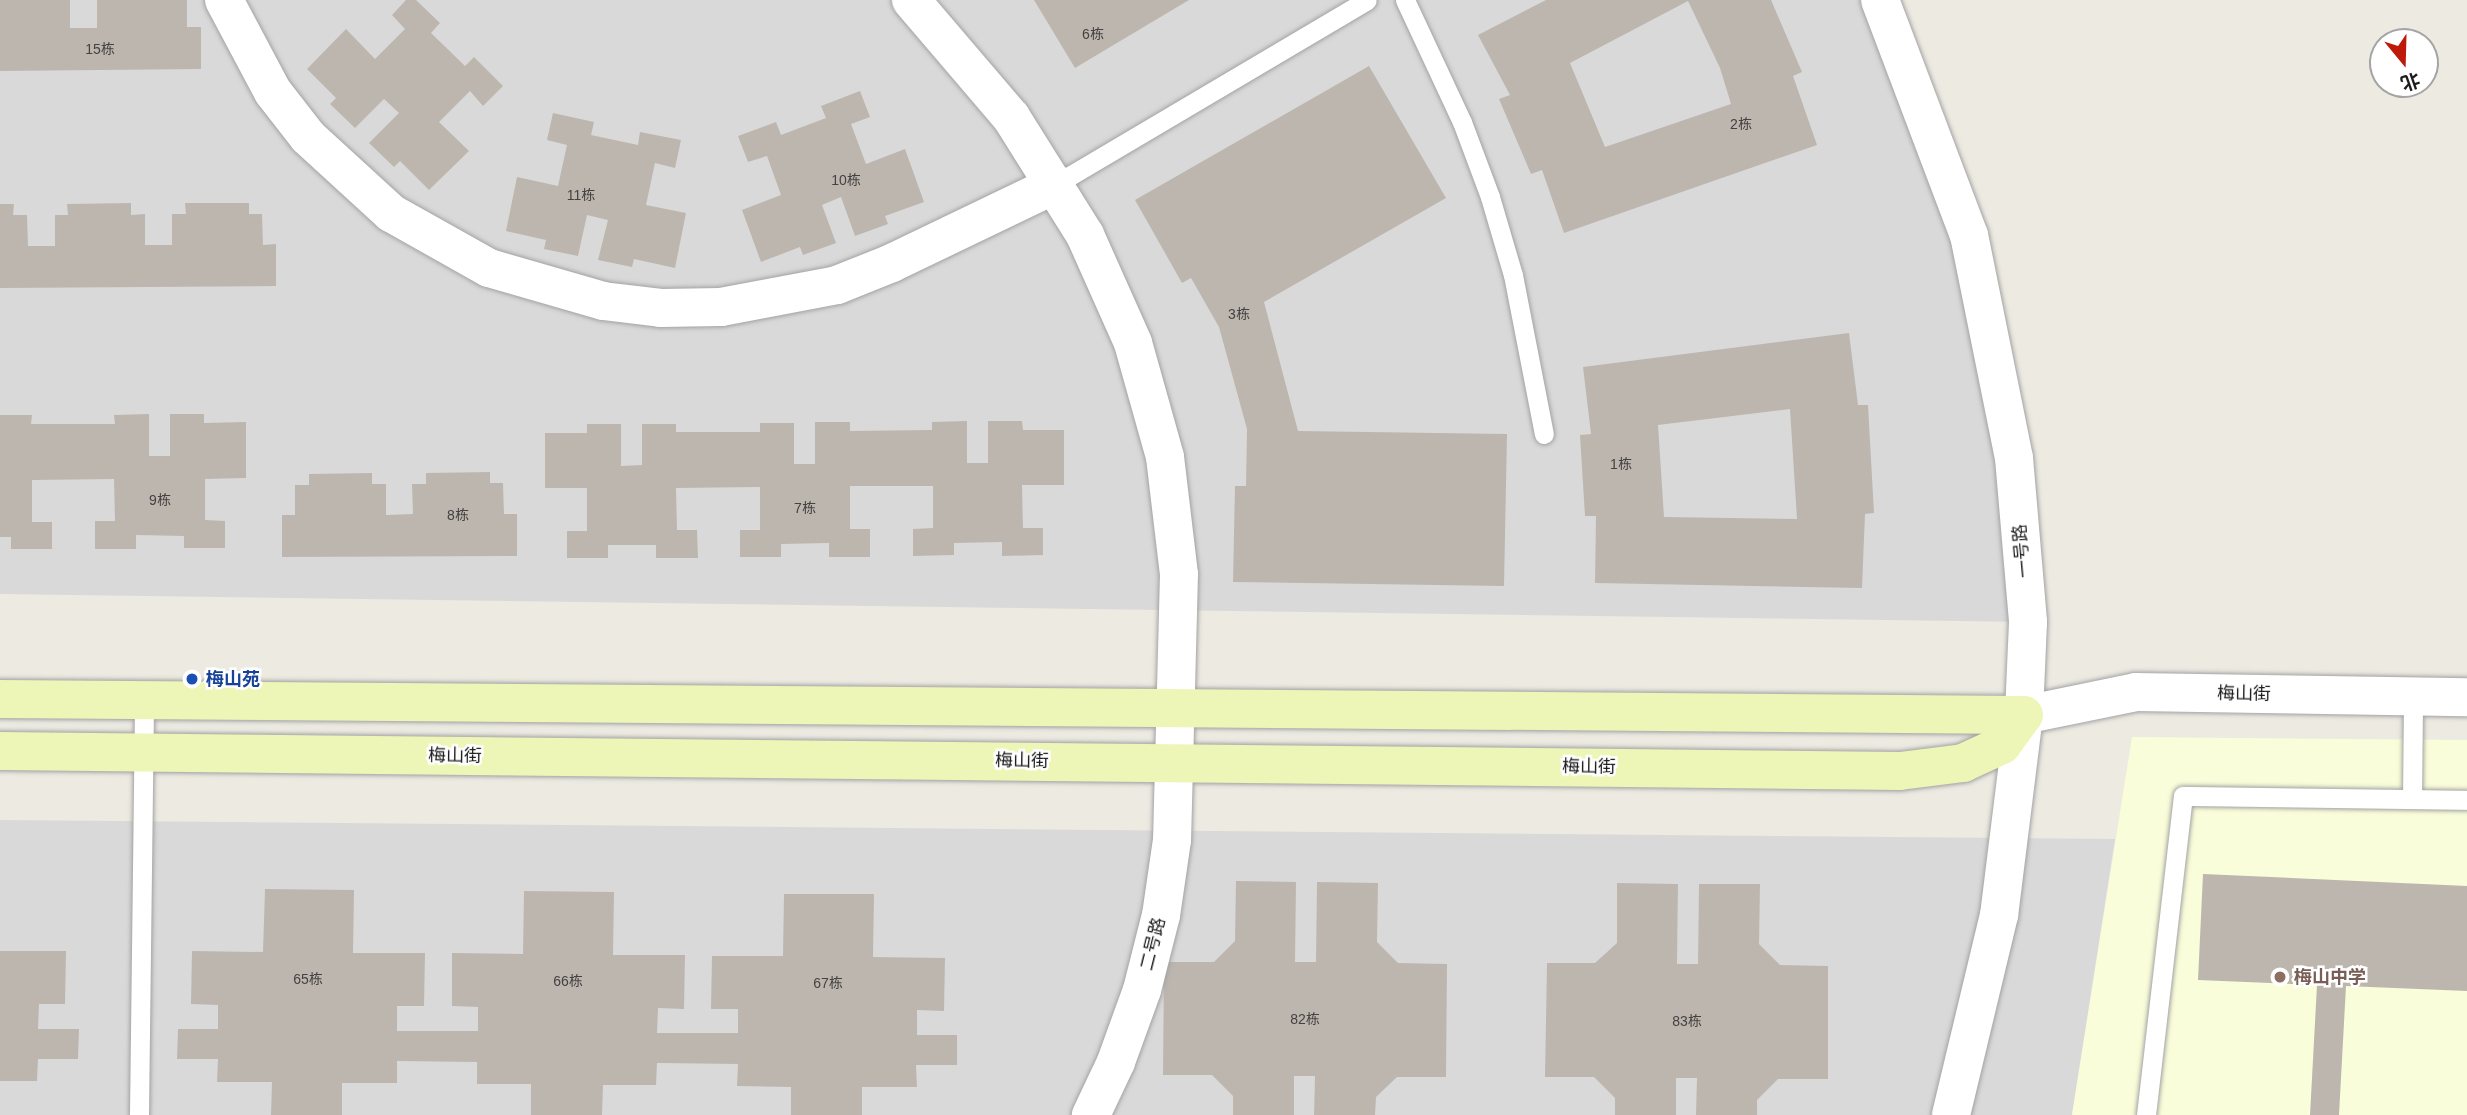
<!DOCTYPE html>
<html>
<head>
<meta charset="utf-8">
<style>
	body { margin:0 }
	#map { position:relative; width:2467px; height:1115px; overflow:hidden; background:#edeae2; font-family:Arial,"Noto Sans SC",sans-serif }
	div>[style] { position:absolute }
	.residential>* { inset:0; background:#dad9d9 }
	.education>* { inset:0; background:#fafdda }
	.building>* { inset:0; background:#bdb6af }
	.roads { filter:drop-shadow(0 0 2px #a3a3a3) drop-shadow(0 0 2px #a3a3a3) }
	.lane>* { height:19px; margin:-9.5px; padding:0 9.5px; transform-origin:9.5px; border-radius:9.5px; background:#fff }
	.street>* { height:38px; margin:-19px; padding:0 19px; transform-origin:19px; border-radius:19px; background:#fff }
	.secondary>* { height:38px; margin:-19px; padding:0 19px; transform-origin:19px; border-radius:19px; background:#edf6b7 }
	.dots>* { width:19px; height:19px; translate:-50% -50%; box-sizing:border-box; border:4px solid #fff; border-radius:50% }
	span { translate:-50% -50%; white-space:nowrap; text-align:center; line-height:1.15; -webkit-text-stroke:5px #fff; paint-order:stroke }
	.number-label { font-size:14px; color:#444241 }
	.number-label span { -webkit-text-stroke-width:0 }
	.street-label { font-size:18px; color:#1c1c1c }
	.transit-label { font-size:18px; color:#164399; font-weight:700 }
	.left { translate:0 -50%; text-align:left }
	.education-label { font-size:18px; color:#785e54; font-weight:700 }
	.north { position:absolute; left:2369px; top:28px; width:70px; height:70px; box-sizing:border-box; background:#fff; border:2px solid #a4a4a4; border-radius:50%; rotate:161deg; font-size:19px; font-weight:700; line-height:28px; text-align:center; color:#1c1c1c }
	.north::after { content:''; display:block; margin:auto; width:24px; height:32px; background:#be1a0a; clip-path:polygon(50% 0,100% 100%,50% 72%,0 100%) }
</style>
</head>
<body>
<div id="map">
	<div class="residential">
		<i style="clip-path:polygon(0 0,1880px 0,1969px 235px,2028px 622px,0 594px)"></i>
		<i style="clip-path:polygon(0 820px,2115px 839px,2072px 1115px,0 1115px)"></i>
	</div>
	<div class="education">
		<i style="clip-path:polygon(2132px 737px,2467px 740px,2467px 1115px,2072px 1115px)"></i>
	</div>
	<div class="building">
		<i style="clip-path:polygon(0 0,70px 0,70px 28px,97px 28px,97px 0,187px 0,187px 27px,201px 27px,201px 69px,0 71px)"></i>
		<i style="clip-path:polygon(406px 0,416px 0,440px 23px,431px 33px,465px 66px,474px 57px,503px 86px,483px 106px,470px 91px,439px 122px,469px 151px,429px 190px,400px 161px,394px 167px,369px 143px,399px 113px,384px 99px,355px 128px,330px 104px,336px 98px,307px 69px,346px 29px,375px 59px,405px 29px,392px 15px)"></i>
		<i style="clip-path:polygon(1034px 0,1189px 0,1075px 68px)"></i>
		<i style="clip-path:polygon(evenodd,1546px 0,1771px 0,1802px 72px,1793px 76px,1817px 145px,1564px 233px,1542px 170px,1531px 174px,1499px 99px,1510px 95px,1478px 35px,1546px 0,1688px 1px,1720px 68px,1731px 104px,1605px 147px,1570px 63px,1688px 1px)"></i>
		<i style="clip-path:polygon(1369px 66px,1446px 198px,1264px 302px,1298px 431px,1507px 434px,1504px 586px,1233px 582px,1235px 486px,1246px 486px,1247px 429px,1219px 327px,1191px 278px,1182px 283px,1135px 200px)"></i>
		<i style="clip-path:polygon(860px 91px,870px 117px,851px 124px,866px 164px,905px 149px,924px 202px,885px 216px,888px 224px,855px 236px,841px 197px,822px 205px,836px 243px,803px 255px,800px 247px,761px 262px,742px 210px,781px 195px,767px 156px,748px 162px,738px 136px,776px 122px,781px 135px,826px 118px,821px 106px)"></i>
		<i style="clip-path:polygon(553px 113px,594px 122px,591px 135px,638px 145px,640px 132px,681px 140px,675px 168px,655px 163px,646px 205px,686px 213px,675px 268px,634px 259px,632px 267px,598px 260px,608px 220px,587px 215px,578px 256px,544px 249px,546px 240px,506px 231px,517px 177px,558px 186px,567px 145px,547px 140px)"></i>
		<i style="clip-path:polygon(131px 203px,131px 215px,145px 214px,145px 245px,172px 245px,172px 214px,186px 214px,185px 203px,249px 203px,249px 214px,262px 214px,263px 245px,276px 244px,276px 286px,0 288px,0 204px,14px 204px,13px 215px,27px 215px,28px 246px,55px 246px,55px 215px,68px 215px,67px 204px)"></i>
		<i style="clip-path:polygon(evenodd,1849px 333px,1858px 405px,1868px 405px,1874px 513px,1865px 514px,1862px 588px,1595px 583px,1596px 516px,1585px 516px,1580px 435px,1591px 434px,1583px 367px,1849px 333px,1790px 409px,1797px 519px,1664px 517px,1658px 425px,1790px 409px)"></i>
		<i style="clip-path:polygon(149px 414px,149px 456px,170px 456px,170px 414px,204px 414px,204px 423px,246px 422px,246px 478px,205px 479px,205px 520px,225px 521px,225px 548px,184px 548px,184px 536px,136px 535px,136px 549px,95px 549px,95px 521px,115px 521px,114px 479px,32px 480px,32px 522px,52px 522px,52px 549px,11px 549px,11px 537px,0 537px,0 415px,32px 415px,31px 424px,115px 424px,114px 415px)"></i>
		<i style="clip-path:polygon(967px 421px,967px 463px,988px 463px,988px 421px,1022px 421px,1023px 430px,1064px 430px,1064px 485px,1022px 485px,1023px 528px,1043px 528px,1043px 555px,1002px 556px,1002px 542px,954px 543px,954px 555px,913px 556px,913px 529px,933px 528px,933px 486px,850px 486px,850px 529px,870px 529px,870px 557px,829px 557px,829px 543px,781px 544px,781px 557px,740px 557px,740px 530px,760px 530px,760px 487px,676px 488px,677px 530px,697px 530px,698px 558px,656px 558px,656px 545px,608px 545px,608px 558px,567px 558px,567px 531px,587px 531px,587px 488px,545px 488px,545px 433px,587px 433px,587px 424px,621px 424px,621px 466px,642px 465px,642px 424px,676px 424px,676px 432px,760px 432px,760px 423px,794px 423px,794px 464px,815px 464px,815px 422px,850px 422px,850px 431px,932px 430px,932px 422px)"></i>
		<i style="clip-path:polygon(490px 472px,490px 483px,503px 483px,504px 514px,517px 514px,517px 556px,282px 557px,282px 515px,295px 515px,295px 485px,309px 485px,309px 474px,372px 473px,372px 484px,386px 484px,386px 515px,413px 514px,412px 484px,426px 484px,426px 473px)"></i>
		<i style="clip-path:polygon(2203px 874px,2467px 886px,2467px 991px,2346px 986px,2339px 1115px,2310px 1115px,2317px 985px,2198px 980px)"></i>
		<i style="clip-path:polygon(1236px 881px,1296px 882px,1295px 962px,1316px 962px,1317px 882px,1378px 883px,1377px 942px,1398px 963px,1447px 964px,1446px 1077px,1397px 1077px,1376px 1097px,1375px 1115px,1314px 1115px,1315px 1076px,1294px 1076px,1294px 1115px,1233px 1115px,1233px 1096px,1212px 1075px,1163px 1075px,1164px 962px,1214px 962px,1235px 941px)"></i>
		<i style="clip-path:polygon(1617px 883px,1678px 884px,1677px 964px,1698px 964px,1699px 884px,1760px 884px,1759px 944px,1780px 965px,1828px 966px,1828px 1079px,1778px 1079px,1757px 1100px,1757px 1115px,1696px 1115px,1697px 1078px,1676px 1078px,1676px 1115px,1615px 1115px,1615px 1098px,1594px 1077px,1545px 1077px,1547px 963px,1595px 963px,1617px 943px)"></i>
		<i style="clip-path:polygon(265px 889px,354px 890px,353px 953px,425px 953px,424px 1006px,397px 1006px,397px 1031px,478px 1031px,478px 1007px,452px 1006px,452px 953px,523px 954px,524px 891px,614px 892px,613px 955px,685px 955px,684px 1009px,658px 1008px,657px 1033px,738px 1033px,738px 1009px,711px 1009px,712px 956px,783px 956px,784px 894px,874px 894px,873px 957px,945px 958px,944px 1011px,917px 1010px,917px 1035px,957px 1035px,957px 1065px,916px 1065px,917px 1087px,862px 1087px,862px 1115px,791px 1115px,791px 1087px,737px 1086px,738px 1064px,657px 1063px,656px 1085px,603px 1085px,602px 1115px,531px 1115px,531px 1084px,477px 1084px,477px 1062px,397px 1061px,397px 1083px,342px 1083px,342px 1115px,271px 1115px,272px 1082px,217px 1082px,218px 1059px,177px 1059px,178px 1029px,218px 1029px,218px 1005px,191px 1004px,192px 951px,263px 952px)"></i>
		<i style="clip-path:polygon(0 951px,66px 951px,65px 1004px,39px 1004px,38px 1029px,79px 1029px,78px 1059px,38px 1059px,37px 1081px,0 1081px)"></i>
	</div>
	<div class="roads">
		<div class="lane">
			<i style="left:1405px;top:0;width:135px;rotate:65deg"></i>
			<i style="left:1462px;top:122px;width:80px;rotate:69.5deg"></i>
			<i style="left:1490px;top:197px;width:81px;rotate:73.6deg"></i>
			<i style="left:1513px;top:275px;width:162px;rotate:79deg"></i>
			<i style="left:1056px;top:184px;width:361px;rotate:-30.6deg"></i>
			<i style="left:2412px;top:799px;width:102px;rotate:-89.4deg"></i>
			<i style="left:139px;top:1115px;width:415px;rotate:-89.3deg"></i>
			<i style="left:2146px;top:1115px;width:321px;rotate:-83.4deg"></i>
			<i style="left:2183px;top:796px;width:284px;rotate:0.8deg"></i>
		</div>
		<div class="street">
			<i style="left:224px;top:0;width:104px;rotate:62deg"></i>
			<i style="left:273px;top:92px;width:57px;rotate:52.1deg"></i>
			<i style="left:308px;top:137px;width:113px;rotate:42.5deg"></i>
			<i style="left:391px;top:213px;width:112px;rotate:29.3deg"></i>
			<i style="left:489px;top:268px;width:119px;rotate:16.1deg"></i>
			<i style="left:603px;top:301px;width:58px;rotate:6.9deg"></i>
			<i style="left:661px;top:308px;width:60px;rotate:-1deg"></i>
			<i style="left:721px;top:307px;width:118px;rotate:-10.7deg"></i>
			<i style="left:837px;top:285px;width:59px;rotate:-21.8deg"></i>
			<i style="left:892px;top:263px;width:182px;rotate:-25.7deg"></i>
			<i style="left:911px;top:0;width:154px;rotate:49.5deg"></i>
			<i style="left:1011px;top:117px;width:139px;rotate:57.9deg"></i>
			<i style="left:1085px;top:235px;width:118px;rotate:66deg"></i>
			<i style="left:1133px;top:343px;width:118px;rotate:74.3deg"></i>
			<i style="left:1165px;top:457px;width:118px;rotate:83.2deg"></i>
			<i style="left:1179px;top:574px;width:266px;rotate:91.5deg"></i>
			<i style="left:1172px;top:840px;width:76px;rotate:98.3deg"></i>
			<i style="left:1161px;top:915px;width:77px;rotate:104.2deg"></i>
			<i style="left:1142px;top:990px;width:77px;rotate:109.9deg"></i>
			<i style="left:1116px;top:1062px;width:59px;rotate:115.3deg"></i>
			<i style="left:1880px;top:0;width:251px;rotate:69.3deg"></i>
			<i style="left:1969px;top:235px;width:227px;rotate:78.6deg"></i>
			<i style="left:2014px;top:458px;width:165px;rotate:85.1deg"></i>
			<i style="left:2028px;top:622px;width:93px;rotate:92.5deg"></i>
			<i style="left:2024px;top:715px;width:202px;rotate:97.1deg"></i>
			<i style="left:1999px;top:915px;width:206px;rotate:103.5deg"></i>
			<i style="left:2024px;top:715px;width:114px;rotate:-11.6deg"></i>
			<i style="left:2136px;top:692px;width:331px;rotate:0.9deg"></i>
		</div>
		<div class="secondary">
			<i style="left:0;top:699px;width:2024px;rotate:0.45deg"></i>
			<i style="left:0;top:751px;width:1900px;rotate:0.6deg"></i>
			<i style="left:1900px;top:771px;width:64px;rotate:-7.2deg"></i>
			<i style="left:1963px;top:763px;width:43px;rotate:-24.8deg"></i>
			<i style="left:2002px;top:745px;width:37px;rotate:-54deg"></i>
		</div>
	</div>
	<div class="dots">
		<i style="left:192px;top:679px;background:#1a4fb4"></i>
		<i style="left:2280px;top:977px;background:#8d6e63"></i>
	</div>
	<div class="number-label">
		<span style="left:1093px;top:34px">6栋</span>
		<span style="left:100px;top:49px">15栋</span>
		<span style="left:1741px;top:124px">2栋</span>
		<span style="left:846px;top:180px">10栋</span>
		<span style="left:581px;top:195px">11栋</span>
		<span style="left:1239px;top:314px">3栋</span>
		<span style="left:1621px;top:464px">1栋</span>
		<span style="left:160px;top:500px">9栋</span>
		<span style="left:805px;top:508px">7栋</span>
		<span style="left:458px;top:515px">8栋</span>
		<span style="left:308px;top:979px">65栋</span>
		<span style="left:568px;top:981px">66栋</span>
		<span style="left:828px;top:983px">67栋</span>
		<span style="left:1305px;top:1019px">82栋</span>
		<span style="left:1687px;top:1021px">83栋</span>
	</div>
	<div class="street-label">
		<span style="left:2022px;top:551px;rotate:-95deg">一号路</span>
		<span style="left:2244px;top:694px;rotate:1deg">梅山街</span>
		<span style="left:455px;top:756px;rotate:1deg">梅山街</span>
		<span style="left:1022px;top:761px;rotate:1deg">梅山街</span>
		<span style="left:1589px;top:767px;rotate:1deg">梅山街</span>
		<span style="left:1153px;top:944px;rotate:-76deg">二号路</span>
	</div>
	<div class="transit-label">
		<span class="left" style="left:206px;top:679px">梅山苑</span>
	</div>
	<div class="education-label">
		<span class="left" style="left:2294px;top:977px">梅山中学</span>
	</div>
	<div class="north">北</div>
</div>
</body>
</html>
